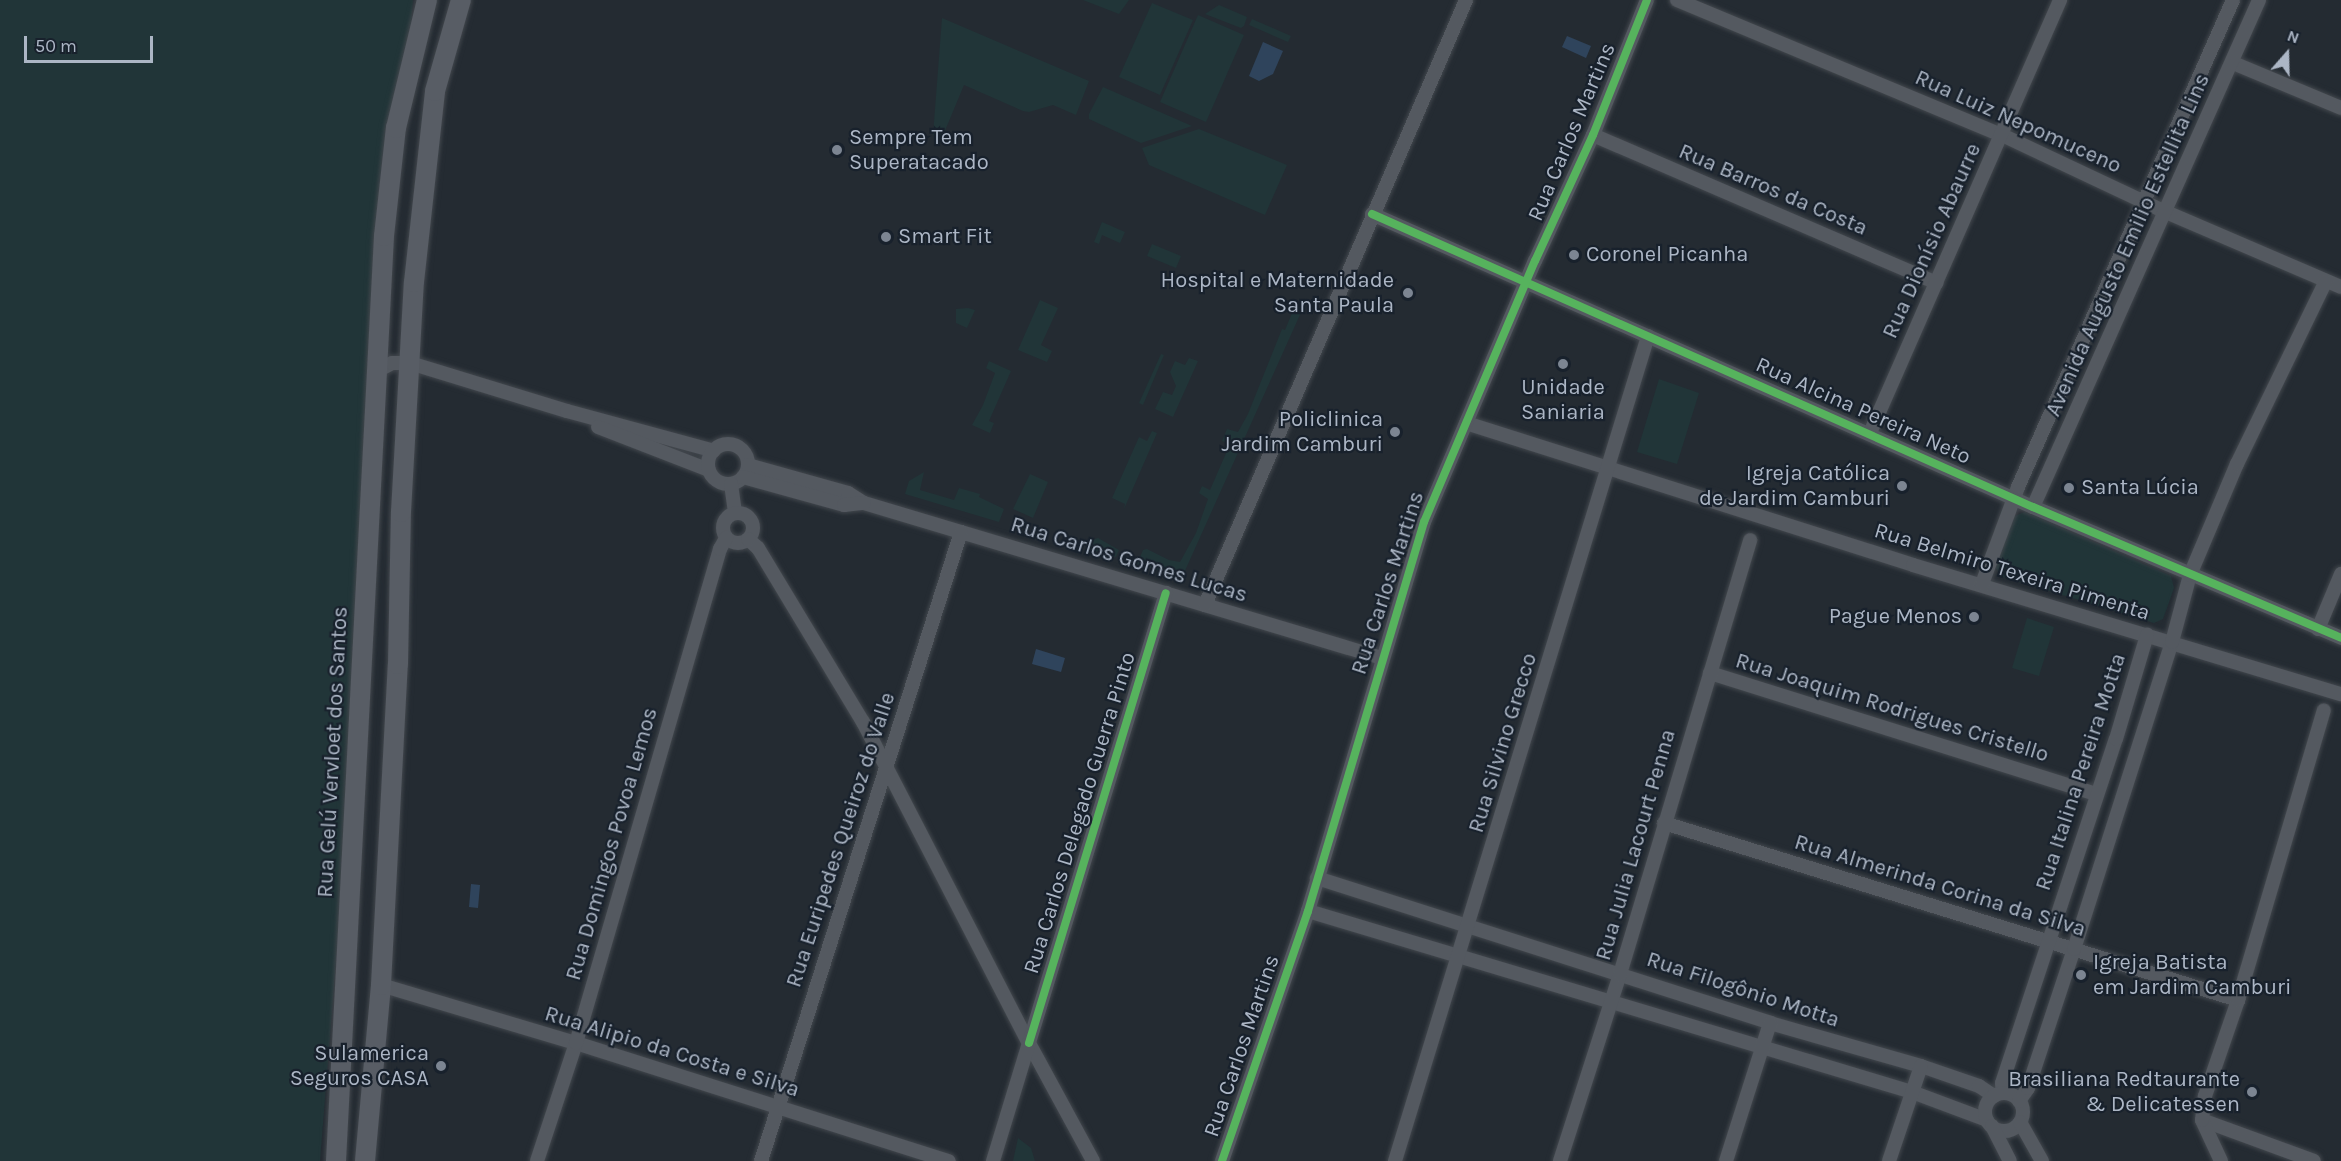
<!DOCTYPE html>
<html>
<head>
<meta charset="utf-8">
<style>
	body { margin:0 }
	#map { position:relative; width:2341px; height:1161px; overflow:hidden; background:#242b32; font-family:Karla,sans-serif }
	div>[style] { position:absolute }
	.green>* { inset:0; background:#213538 }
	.water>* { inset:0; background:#2f445c }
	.roads { filter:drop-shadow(0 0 2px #42474d) drop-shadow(0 0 2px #42474d) }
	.street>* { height:14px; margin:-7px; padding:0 7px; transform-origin:7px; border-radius:7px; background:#545960 }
	.street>.ring { margin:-7px; padding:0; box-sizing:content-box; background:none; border:14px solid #545960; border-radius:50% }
	.secondary>* { height:20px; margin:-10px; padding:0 10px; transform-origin:10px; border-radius:10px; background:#585d65 }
	.cycleway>* { height:8px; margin:-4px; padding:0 4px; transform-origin:4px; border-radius:4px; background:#56b35d }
	.dots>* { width:16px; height:16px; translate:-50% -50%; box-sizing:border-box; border:3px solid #18212c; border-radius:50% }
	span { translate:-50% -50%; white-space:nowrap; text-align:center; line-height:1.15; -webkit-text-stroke:4.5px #18212c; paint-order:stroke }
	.street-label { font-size:22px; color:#acb6c5 }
	.poi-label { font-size:22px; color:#acb6c5 }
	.left { translate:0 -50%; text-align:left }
	.right { translate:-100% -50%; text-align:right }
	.north { position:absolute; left:2257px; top:24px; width:60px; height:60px; -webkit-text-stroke:4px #18212c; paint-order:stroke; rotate:20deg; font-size:16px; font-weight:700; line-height:24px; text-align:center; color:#acb6c5 }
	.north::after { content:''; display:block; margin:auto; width:21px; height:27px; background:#acb6c5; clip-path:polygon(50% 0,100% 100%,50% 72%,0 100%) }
	.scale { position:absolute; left:24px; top:36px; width:129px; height:27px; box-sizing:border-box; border:3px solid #acb6c5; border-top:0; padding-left:8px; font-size:18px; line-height:21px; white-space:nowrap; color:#acb6c5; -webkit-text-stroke:4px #18212c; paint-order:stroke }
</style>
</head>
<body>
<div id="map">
	<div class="green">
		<i style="clip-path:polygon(0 0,413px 0,320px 1161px,0 1161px)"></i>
		<i style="clip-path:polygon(1083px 0,1129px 0,1119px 14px)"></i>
		<i style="clip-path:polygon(1152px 3px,1193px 20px,1160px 95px,1119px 77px)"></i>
		<i style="clip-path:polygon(1219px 5px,1247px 17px,1244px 26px,1241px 28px,1205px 14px)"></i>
		<i style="clip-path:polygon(1198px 15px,1244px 35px,1206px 122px,1160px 102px)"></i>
		<i style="clip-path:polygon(942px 18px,1089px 81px,1076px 115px,1053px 105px,1029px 112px,1023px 111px,964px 85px,942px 138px,933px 135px)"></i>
		<i style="clip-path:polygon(1252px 19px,1291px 36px,1288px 42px,1249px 25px)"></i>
		<i style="clip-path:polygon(1103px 87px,1192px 126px,1141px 143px,1089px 119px,1089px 114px)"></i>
		<i style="clip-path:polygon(1199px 129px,1287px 165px,1265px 215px,1149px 165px,1142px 148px)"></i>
		<i style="clip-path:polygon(1102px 222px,1125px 232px,1120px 243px,1102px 235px,1099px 244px,1094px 242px)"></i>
		<i style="clip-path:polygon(1152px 244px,1181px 256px,1176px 268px,1147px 256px)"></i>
		<i style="clip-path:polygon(1040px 300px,1058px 308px,1041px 345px,1052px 351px,1047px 362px,1018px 350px)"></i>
		<i style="clip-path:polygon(1295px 306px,1303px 308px,1184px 573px,1179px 576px,1137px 564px,1143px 550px,1147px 549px,1169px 560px,1180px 562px,1196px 533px,1208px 499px,1199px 493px,1202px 486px,1210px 490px,1230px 444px,1222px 441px,1227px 429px,1238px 432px,1248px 414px,1282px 329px,1285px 330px)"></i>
		<i style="clip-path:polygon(968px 308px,975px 310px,967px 328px,956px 323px,956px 309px)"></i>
		<i style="clip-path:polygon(1161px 354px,1164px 355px,1143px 405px,1139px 403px)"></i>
		<i style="clip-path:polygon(1189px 358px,1198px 361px,1173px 417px,1155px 409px,1163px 392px,1172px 395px,1176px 386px,1170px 372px,1175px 361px,1185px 365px)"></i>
		<i style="clip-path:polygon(989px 361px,1011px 371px,989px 421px,994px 423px,990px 433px,972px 425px,983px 405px,995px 373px,986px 368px)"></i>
		<i style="clip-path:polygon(1659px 379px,1699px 393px,1677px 464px,1637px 452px)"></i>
		<i style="clip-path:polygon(1152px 431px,1157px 433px,1124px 509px,1125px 504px,1112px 498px,1139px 437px,1147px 441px)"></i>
		<i style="clip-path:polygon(924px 472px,920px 490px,954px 500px,959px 488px,980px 494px,979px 497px,1004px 509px,999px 522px,905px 494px,909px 481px)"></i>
		<i style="clip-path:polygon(1030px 474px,1048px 482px,1033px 518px,1013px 509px)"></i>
		<i style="clip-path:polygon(2025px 512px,2171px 576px,2174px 588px,2163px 619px,2154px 623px,2003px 577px,1995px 567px,2012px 517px)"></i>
		<i style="clip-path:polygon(1098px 538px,1119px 550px,1116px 557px,1089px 549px,1092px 540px)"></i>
		<i style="clip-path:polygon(2027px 618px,2054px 627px,2039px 676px,2012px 668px)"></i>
		<i style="clip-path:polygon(1018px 1138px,1031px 1148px,1035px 1161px,1013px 1161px)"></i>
	</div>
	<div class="water">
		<i style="clip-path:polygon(1567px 36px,1591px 46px,1586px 58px,1562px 47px)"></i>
		<i style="clip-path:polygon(1263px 42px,1283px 51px,1273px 74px,1259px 81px,1249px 76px)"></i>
		<i style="clip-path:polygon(1036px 649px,1065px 658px,1061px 672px,1032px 664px)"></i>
		<i style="clip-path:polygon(471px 884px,480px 885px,478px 908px,469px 907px)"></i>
	</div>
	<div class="roads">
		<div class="street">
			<i style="left:1677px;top:0;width:352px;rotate:22.6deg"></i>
			<i style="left:2002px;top:135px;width:181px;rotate:25.2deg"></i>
			<i style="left:2166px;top:212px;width:190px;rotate:23.2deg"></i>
			<i style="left:2233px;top:63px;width:117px;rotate:22.6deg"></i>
			<i style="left:1593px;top:135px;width:374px;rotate:23.3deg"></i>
			<i style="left:1372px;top:214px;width:723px;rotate:23.91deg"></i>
			<i style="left:2033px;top:507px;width:335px;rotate:23deg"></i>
			<i style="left:377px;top:371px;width:17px;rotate:-28deg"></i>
			<i style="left:392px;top:363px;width:18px"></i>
			<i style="left:410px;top:363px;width:164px;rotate:17deg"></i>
			<i style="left:567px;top:411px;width:152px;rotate:15.2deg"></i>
			<i style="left:1466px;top:423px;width:469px;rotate:17.6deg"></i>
			<i style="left:1913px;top:565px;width:447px;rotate:16.8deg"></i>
			<i style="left:598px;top:427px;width:119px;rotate:21.2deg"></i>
			<i style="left:1870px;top:433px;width:473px;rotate:-66.3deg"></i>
			<i class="ring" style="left:708px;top:444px;width:26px;height:26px"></i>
			<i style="left:748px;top:465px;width:104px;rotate:15.6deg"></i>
			<i style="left:848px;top:493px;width:19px;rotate:32deg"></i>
			<i style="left:864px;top:503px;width:541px;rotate:16.66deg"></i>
			<i style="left:743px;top:477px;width:105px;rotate:15.5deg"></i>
			<i style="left:844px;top:505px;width:20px;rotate:-6deg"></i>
			<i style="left:731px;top:484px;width:29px;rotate:82deg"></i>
			<i style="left:2033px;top:507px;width:555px;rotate:-65.97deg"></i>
			<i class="ring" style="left:723px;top:513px;width:16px;height:16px"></i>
			<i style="left:748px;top:539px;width:13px;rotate:42deg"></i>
			<i style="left:758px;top:548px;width:203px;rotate:58.9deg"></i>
			<i style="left:863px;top:722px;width:361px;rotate:62.7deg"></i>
			<i style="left:1029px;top:1043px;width:134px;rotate:61.5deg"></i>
			<i style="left:1982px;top:584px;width:103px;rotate:-69.6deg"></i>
			<i style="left:2018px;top:487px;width:532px;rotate:-66.18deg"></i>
			<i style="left:1205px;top:605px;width:659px;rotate:-66.66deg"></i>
			<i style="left:2318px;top:629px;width:60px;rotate:-67.3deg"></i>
			<i style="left:1710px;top:673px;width:405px;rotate:17.4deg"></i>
			<i style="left:1664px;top:823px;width:601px;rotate:17.14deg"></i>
			<i style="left:1317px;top:878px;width:476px;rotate:17.7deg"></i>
			<i style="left:1770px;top:1023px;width:157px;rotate:15.9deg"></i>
			<i style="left:1921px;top:1066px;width:61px;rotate:19deg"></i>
			<i style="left:1979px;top:1086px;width:18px;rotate:34deg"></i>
			<i style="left:1308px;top:911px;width:631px;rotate:16.68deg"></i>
			<i style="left:1912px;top:1092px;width:80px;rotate:20.5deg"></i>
			<i style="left:381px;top:985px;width:203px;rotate:16.6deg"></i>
			<i style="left:576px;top:1043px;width:391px;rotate:17.6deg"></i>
			<i style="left:2003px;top:1093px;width:10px;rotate:-96deg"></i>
			<i style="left:2002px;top:1083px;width:362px;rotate:-71.7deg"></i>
			<i style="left:2116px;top:739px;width:109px;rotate:-73.4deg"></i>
			<i class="ring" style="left:1985px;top:1093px;width:24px;height:24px"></i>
			<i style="left:2019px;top:1101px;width:16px;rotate:-55deg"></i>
			<i style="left:2028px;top:1088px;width:146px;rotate:-71.7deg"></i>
			<i style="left:2074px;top:949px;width:322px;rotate:-72.3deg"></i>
			<i style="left:2172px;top:642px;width:69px;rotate:-75deg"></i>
			<i style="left:2190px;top:575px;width:121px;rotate:-67.1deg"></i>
			<i style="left:2237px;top:464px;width:203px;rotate:-64.1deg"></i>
			<i style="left:2202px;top:1120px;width:119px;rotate:20.1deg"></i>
			<i style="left:2020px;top:1122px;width:45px;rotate:60.6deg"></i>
			<i style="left:1992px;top:1126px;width:39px;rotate:63deg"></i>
			<i style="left:537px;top:1161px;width:124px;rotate:-71.7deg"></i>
			<i style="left:576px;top:1043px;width:515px;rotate:-73.75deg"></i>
			<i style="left:720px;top:549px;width:13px;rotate:-61deg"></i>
			<i style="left:761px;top:1161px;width:660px;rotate:-72.36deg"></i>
			<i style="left:993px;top:1161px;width:594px;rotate:-73.06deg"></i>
			<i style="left:1222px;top:1161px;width:264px;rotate:-71deg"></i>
			<i style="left:1308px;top:911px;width:406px;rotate:-73.4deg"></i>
			<i style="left:1424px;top:522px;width:284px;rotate:-67deg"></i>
			<i style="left:1535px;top:261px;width:139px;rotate:-65.3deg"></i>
			<i style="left:1593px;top:135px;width:145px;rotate:-68.2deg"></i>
			<i style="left:1395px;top:1161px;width:863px;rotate:-72.95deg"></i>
			<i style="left:1560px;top:1161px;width:196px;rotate:-72.2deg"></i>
			<i style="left:1620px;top:974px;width:453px;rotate:-73.3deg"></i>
			<i style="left:1726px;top:1161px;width:145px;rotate:-72.3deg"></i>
			<i style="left:1889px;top:1161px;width:100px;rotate:-71.4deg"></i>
			<i style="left:2221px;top:1161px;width:45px;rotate:-114.9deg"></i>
			<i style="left:2202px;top:1120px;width:24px;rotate:-83deg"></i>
			<i style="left:2205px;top:1096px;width:102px;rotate:-71deg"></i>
			<i style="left:2238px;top:1000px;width:302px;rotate:-73.5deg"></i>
		</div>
		<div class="secondary">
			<i style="left:336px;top:1161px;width:926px;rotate:-87.03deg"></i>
			<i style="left:384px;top:236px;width:109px;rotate:-83.7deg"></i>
			<i style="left:396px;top:128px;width:132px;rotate:-76.4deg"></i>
			<i style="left:365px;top:1161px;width:177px;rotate:-84.8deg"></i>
			<i style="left:381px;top:985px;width:321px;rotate:-87deg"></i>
			<i style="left:398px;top:664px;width:152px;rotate:-88.9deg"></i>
			<i style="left:401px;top:512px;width:230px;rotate:-86.8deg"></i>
			<i style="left:414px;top:282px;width:192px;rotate:-83.7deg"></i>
			<i style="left:435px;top:91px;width:95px;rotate:-74.1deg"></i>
		</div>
	</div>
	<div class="cycleway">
		<i style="left:1372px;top:214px;width:723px;rotate:23.91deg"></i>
		<i style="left:2033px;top:507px;width:335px;rotate:23deg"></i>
		<i style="left:1029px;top:1043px;width:470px;rotate:-73.1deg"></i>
		<i style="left:1222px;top:1161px;width:264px;rotate:-71deg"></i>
		<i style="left:1308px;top:911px;width:406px;rotate:-73.4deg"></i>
		<i style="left:1424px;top:522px;width:284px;rotate:-67deg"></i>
		<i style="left:1535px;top:261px;width:139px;rotate:-65.3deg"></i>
		<i style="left:1593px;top:135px;width:145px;rotate:-68.2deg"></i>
	</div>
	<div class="dots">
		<i style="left:837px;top:150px;background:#7c8592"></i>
		<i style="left:886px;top:237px;background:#7c8592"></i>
		<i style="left:1574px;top:255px;background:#7c8592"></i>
		<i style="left:1408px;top:293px;background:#7c8592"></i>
		<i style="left:1563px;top:364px;background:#7c8592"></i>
		<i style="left:1395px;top:432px;background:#7c8592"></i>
		<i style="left:1902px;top:486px;background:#7c8592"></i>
		<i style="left:2069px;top:488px;background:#7c8592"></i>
		<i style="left:1974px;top:617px;background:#7c8592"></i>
		<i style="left:2081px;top:975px;background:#7c8592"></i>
		<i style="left:441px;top:1066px;background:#7c8592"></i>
		<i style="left:2252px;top:1092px;background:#7c8592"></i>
	</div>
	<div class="street-label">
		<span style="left:2018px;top:122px;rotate:24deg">Rua Luiz Nepomuceno</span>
		<span style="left:1572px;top:132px;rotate:-67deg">Rua Carlos Martins</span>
		<span style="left:1773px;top:190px;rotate:23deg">Rua Barros da Costa</span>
		<span style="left:1932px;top:241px;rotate:-66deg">Rua Dionísio Abaurre</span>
		<span style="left:2128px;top:245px;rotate:-66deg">Avenida Augusto Emilio Estellita Lins</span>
		<span style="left:1863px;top:411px;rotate:24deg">Rua Alcina Pereira Neto</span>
		<span style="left:1129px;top:560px;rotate:17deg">Rua Carlos Gomes Lucas</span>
		<span style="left:2012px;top:572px;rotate:17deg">Rua Belmiro Texeira Pimenta</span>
		<span style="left:1388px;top:583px;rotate:-72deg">Rua Carlos Martins</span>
		<span style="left:1892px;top:708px;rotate:17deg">Rua Joaquim Rodrigues Cristello</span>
		<span style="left:1503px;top:743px;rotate:-73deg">Rua Silvino Grecco</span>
		<span style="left:333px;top:752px;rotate:-87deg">Rua Gelú Vervloet dos Santos</span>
		<span style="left:2081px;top:772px;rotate:-72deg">Rua Italina Pereira Motta</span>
		<span style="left:1080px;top:813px;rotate:-73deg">Rua Carlos Delegado Guerra Pinto</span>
		<span style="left:841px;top:840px;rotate:-72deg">Rua Euripedes Queiroz do Valle</span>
		<span style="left:612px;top:844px;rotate:-74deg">Rua Domingos Povoa Lemos</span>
		<span style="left:1636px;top:845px;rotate:-74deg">Rua Julia Lacourt Penna</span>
		<span style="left:1940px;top:886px;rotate:17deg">Rua Almerinda Corina da Silva</span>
		<span style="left:1743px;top:990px;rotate:18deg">Rua Filogônio Motta</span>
		<span style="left:1242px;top:1046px;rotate:-71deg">Rua Carlos Martins</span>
		<span style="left:672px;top:1052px;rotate:17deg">Rua Alipio da Costa e Silva</span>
	</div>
	<div class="poi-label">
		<span class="left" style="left:849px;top:150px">Sempre Tem<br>Superatacado</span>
		<span class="left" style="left:898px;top:237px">Smart Fit</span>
		<span class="left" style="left:1586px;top:255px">Coronel Picanha</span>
		<span class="right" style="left:1394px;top:293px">Hospital e Maternidade<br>Santa Paula</span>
		<span style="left:1563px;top:400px">Unidade<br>Saniaria</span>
		<span class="right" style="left:1383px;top:432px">Policlinica<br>Jardim Camburi</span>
		<span class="right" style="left:1890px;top:486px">Igreja Católica<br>de Jardim Camburi</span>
		<span class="left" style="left:2081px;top:488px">Santa Lúcia</span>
		<span class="right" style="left:1962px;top:617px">Pague Menos</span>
		<span class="left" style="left:2093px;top:975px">Igreja Batista<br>em Jardim Camburi</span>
		<span class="right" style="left:429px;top:1066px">Sulamerica<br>Seguros CASA</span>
		<span class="right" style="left:2240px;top:1092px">Brasiliana Redtaurante<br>&amp; Delicatessen</span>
	</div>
	<div class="north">N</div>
	<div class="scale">50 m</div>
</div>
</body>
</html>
